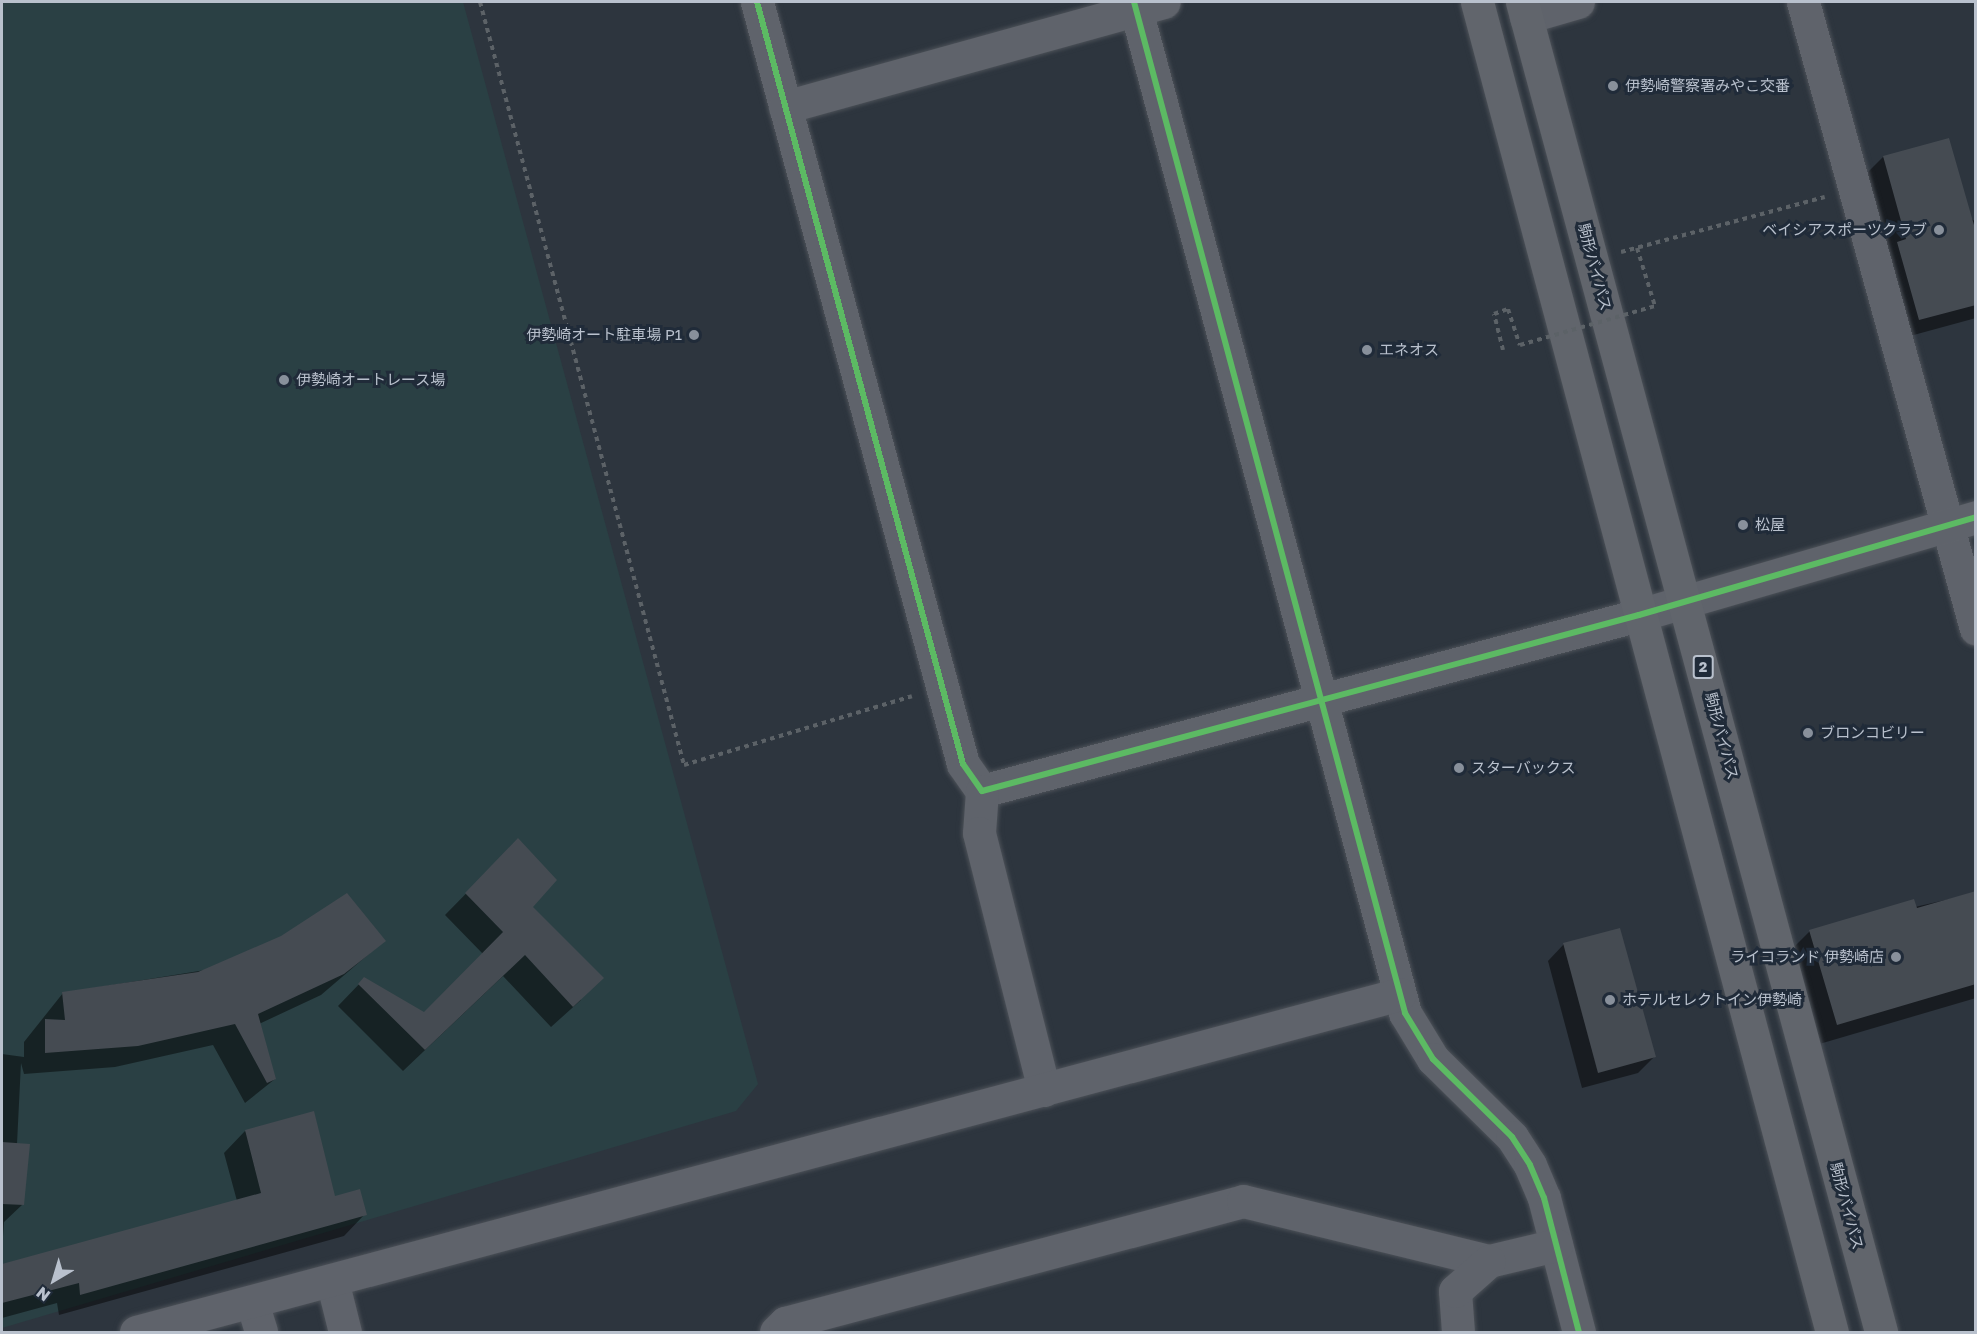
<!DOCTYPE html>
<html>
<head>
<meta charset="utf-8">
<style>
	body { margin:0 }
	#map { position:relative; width:1977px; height:1334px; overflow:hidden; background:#2d353e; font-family:"Golos Text","Noto Sans JP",sans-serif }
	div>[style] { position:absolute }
	.green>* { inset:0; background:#2a4044 }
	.shadow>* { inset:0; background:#0007 }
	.building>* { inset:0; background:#454b52 }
	.path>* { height:4px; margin-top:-2px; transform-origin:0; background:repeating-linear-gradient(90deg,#5c6267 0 4.5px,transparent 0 9px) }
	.roads { filter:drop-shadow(0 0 2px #4c5158) drop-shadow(0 0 2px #4c5158) }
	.minor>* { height:33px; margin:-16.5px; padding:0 16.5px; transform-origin:16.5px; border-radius:16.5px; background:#5f636b }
	.major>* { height:33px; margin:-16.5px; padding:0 16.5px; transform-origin:16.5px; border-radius:16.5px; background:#61656c }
	.path-bridge>* { height:4px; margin-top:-2px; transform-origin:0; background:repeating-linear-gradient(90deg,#5c6267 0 4.5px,transparent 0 9px) }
	.cycleway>* { height:6px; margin:-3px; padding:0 3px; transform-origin:3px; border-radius:3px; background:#5cba63 }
	.dots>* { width:16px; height:16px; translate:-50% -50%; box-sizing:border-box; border:3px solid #202b39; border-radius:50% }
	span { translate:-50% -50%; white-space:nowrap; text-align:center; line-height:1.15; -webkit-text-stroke:6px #202b39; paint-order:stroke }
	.shield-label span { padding:2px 4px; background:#202b39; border:2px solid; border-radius:4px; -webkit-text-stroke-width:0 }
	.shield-label { font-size:14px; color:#b9c1cd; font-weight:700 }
	.poi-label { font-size:15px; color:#b9c1cd }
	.left { translate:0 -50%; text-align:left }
	.right { translate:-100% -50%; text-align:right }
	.street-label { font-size:15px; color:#b9c1cd }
	.frame { position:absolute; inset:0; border:3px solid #b9c1cd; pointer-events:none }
	.north { position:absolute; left:24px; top:1250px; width:60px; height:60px; -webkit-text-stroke:4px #202b39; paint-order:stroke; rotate:218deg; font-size:16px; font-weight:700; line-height:24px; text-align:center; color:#b9c1cd }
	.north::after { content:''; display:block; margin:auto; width:21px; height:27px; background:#b9c1cd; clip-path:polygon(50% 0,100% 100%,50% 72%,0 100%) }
</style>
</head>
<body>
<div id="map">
	<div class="green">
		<i style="clip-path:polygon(2px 2px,463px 2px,758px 1084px,736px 1111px,2px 1328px)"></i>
	</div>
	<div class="shadow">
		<i style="clip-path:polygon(1883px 157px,1976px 222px,1976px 318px,1899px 339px,1863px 177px)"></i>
		<i style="clip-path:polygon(497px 862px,531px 907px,581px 1000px,551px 1027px,503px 976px,403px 1071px,338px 1006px,364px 979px,424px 1014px,483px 954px,445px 915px)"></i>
		<i style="clip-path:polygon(1976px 893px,1976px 998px,1816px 1045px,1788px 953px,1810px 931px)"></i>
		<i style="clip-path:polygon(384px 941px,321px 995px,259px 1024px,275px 1079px,245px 1103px,213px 1045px,115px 1067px,24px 1074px,21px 1063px,17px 1144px,23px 1204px,4px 1222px,2px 1251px,2px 1054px,24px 1057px,24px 1042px,63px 993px)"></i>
		<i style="clip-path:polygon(1564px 944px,1654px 1057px,1638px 1073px,1582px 1088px,1548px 961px)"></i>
		<i style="clip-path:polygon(245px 1131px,334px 1198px,365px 1214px,344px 1236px,59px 1315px,57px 1303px,2px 1318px,2px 1265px,237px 1201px,224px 1153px)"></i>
	</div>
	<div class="building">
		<i style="clip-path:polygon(1949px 138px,1976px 232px,1976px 305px,1919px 320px,1897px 242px,1906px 239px,1883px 156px)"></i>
		<i style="clip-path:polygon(518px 838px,557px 880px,533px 907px,604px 978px,573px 1007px,525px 955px,425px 1050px,358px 984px,364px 977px,424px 1012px,503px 932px,465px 893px)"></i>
		<i style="clip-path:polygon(1976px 891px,1976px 984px,1837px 1025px,1809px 930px,1914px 899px,1917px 908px)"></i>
		<i style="clip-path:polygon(347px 893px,386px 941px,344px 974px,258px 1014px,276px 1079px,267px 1083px,235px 1024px,138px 1046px,45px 1053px,45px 1019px,65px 1020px,62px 992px,198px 972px,281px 936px)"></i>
		<i style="clip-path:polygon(1620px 928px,1656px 1057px,1598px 1073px,1563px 943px)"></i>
		<i style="clip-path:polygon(314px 1111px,335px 1196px,360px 1189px,367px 1215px,80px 1295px,79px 1283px,2px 1303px,2px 1264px,261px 1193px,245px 1130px)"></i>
		<i style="clip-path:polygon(2px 1142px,30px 1144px,24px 1205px,2px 1204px)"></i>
	</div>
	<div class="path">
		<i style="left:480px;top:2px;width:790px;rotate:75.03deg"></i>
		<i style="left:684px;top:765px;width:238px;rotate:-16.8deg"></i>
		<i style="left:1637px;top:248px;width:61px;rotate:72.8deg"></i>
		<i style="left:1621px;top:252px;width:211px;rotate:-15.1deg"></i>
		<i style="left:1503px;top:350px;width:37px;rotate:-104deg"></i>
		<i style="left:1494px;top:314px;width:15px;rotate:-20deg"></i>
		<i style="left:1508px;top:309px;width:38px;rotate:72deg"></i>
	</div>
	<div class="roads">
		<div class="minor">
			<i style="left:757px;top:2px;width:789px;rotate:74.87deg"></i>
			<i style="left:963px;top:764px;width:33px;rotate:55deg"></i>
			<i style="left:1134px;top:2px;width:1047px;rotate:74.99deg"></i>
			<i style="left:1405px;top:1013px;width:54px;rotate:58.7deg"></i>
			<i style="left:1433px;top:1059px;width:111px;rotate:44.6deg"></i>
			<i style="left:1512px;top:1137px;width:33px;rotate:57deg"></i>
			<i style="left:1530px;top:1165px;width:36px;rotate:67deg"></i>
			<i style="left:1544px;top:1198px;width:138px;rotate:75.4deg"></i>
			<i style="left:1803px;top:2px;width:650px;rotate:74.57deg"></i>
			<i style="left:1526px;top:17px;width:54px;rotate:-16.1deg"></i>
			<i style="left:785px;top:107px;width:393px;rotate:-15.5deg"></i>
			<i style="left:982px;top:791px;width:680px;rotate:-15deg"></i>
			<i style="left:1639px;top:615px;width:351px;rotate:-16.2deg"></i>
			<i style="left:982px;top:791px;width:42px;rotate:94.1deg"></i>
			<i style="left:979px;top:833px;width:265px;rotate:75.8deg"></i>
			<i style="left:332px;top:1280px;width:54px;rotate:76deg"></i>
			<i style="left:252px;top:1302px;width:31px;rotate:73deg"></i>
			<i style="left:136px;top:1332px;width:1308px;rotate:-14.97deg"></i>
			<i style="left:776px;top:1332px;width:13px;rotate:-45deg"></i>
			<i style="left:785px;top:1323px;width:474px;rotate:-14.9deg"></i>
			<i style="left:1243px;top:1201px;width:253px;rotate:13.7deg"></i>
			<i style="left:1489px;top:1261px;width:69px;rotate:-13.4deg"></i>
			<i style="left:1458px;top:1332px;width:41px;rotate:-94.2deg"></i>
			<i style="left:1455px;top:1291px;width:45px;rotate:-41.4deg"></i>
		</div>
		<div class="major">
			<i style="left:1477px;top:2px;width:1377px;rotate:75.06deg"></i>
			<i style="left:1522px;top:2px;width:1378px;rotate:74.89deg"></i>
		</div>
	</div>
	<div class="path-bridge">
		<i style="left:1520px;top:345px;width:141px;rotate:-16.1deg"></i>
	</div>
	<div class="cycleway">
		<i style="left:757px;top:2px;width:789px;rotate:74.87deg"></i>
		<i style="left:963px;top:764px;width:33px;rotate:55deg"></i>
		<i style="left:982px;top:791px;width:680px;rotate:-15deg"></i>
		<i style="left:1639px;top:615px;width:351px;rotate:-16.2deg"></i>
		<i style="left:1134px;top:2px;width:1047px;rotate:74.99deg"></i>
		<i style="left:1405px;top:1013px;width:54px;rotate:58.7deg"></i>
		<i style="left:1433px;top:1059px;width:111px;rotate:44.6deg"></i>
		<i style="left:1512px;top:1137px;width:33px;rotate:57deg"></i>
		<i style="left:1530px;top:1165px;width:36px;rotate:67deg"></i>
		<i style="left:1544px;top:1198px;width:138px;rotate:75.4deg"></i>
	</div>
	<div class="dots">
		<i style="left:1613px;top:86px;background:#88909b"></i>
		<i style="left:1939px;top:230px;background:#88909b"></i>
		<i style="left:694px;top:335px;background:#88909b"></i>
		<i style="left:1367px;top:350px;background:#88909b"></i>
		<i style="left:284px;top:380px;background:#88909b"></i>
		<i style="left:1743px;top:525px;background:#88909b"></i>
		<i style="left:1808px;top:733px;background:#88909b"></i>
		<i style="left:1459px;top:768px;background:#88909b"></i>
		<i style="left:1896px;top:957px;background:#88909b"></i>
		<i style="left:1610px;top:1000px;background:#88909b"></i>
	</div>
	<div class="shield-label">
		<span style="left:1703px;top:667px">2</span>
	</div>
	<div class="poi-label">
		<span class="left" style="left:1625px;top:86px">伊勢崎警察署みやこ交番</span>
		<span class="right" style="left:1927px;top:230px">ベイシアスポーツクラブ</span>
		<span class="right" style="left:682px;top:335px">伊勢崎オート駐車場 P1</span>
		<span class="left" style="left:1379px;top:350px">エネオス</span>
		<span class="left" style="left:296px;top:380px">伊勢崎オートレース場</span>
		<span class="left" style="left:1755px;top:525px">松屋</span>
		<span class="left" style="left:1820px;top:733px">ブロンコビリー</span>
		<span class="left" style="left:1471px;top:768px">スターバックス</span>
		<span class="right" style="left:1884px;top:957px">ライコランド 伊勢崎店</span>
		<span class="left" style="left:1622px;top:1000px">ホテルセレクトイン伊勢崎</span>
	</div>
	<div class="street-label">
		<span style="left:1595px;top:267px;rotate:75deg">駒形バイパス</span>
		<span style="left:1722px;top:736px;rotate:75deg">駒形バイパス</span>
		<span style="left:1847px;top:1206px;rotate:75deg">駒形バイパス</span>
	</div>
	<div class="frame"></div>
	<div class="north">N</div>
</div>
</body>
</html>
